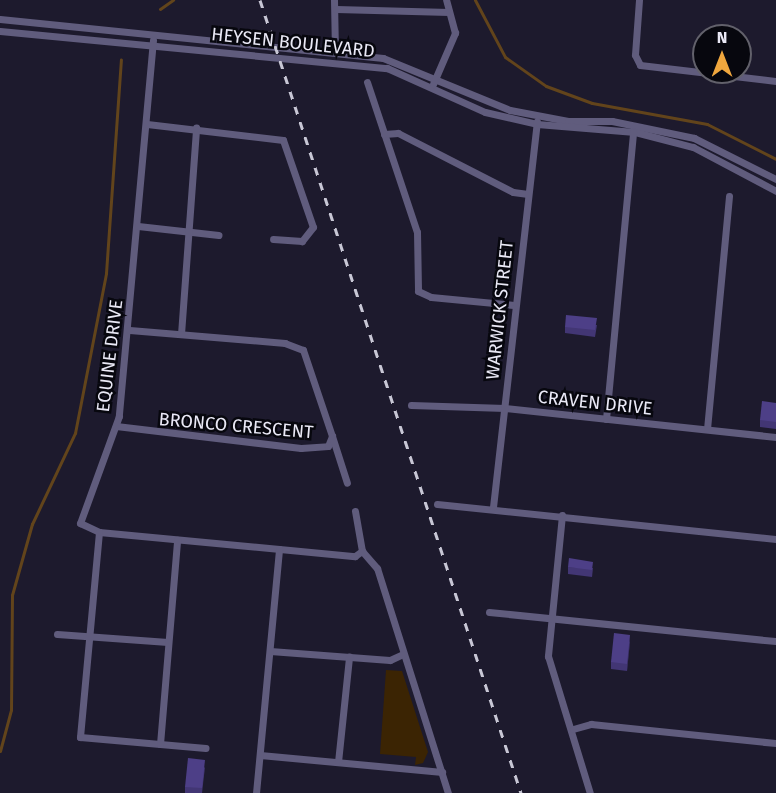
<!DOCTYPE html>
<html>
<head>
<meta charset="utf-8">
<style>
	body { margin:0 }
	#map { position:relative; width:776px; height:793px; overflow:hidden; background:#1d1a2d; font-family:"Fira Sans",sans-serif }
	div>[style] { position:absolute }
	.green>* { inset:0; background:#3b2403 }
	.stream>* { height:3px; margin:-1.5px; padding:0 1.5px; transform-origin:1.5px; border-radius:1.5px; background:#62441b }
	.street>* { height:7px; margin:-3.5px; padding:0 3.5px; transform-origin:3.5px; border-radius:3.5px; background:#605c7d }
	.rail>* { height:3px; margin-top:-1.5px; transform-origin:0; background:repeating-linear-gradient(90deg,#c8c7d5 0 8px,transparent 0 16px) }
	.wall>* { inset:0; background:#423674 }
	.shaded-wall>* { inset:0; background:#362c5e }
	.building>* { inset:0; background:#4d3f87 }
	span { translate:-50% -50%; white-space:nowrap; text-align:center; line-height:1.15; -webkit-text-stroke:5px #07070e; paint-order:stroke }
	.street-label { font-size:18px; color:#eae9f6 }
	.north { position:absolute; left:692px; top:24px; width:60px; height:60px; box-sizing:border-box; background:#07070e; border:2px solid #62616b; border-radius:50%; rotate:0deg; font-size:16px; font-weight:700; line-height:24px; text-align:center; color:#eae9f6 }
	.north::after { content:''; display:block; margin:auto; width:21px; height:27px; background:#f0a73e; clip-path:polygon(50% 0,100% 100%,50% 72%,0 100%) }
</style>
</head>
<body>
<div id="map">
	<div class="green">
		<i style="clip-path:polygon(386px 670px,402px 671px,428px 752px,423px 763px,415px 765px,416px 757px,380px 754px)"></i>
	</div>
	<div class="stream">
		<i style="left:475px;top:0;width:64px;rotate:62.2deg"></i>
		<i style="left:505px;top:57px;width:50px;rotate:35.3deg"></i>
		<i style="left:546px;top:86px;width:49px;rotate:20.3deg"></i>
		<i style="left:592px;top:103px;width:117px;rotate:10.3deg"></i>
		<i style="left:707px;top:124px;width:77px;rotate:26.9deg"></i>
		<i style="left:160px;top:9px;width:16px;rotate:-35deg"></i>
		<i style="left:0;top:751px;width:42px;rotate:-75deg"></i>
		<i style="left:11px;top:710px;width:115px;rotate:-89.5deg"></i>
		<i style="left:12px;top:595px;width:74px;rotate:-74.3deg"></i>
		<i style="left:32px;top:524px;width:101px;rotate:-64.7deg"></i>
		<i style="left:75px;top:433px;width:163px;rotate:-79deg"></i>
		<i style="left:106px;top:273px;width:214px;rotate:-86deg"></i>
	</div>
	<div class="street">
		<i style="left:334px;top:0;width:50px;rotate:88.9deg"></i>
		<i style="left:639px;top:0;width:55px;rotate:94.2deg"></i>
		<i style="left:635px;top:55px;width:11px;rotate:63deg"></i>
		<i style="left:640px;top:65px;width:137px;rotate:6.7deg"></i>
		<i style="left:336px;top:9px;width:113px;rotate:1.5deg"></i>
		<i style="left:0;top:19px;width:385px;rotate:5.8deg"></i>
		<i style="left:383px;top:58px;width:137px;rotate:22.3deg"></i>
		<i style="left:510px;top:110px;width:59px;rotate:10.7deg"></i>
		<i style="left:568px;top:121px;width:44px"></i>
		<i style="left:612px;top:121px;width:84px;rotate:11.7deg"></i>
		<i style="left:694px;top:138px;width:92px;rotate:26.6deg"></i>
		<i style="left:0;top:31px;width:389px;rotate:5.5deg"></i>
		<i style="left:387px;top:68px;width:107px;rotate:24.2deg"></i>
		<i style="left:485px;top:112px;width:53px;rotate:13deg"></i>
		<i style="left:537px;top:124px;width:98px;rotate:4.7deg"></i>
		<i style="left:635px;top:132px;width:60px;rotate:14.5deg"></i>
		<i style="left:693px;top:147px;width:94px;rotate:27.9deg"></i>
		<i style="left:153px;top:40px;width:378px;rotate:95.2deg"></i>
		<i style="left:119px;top:416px;width:114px;rotate:110deg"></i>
		<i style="left:80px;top:523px;width:21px;rotate:25deg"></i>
		<i style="left:99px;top:532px;width:257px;rotate:5.4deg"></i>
		<i style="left:355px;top:556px;width:9px;rotate:-36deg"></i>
		<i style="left:367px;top:82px;width:158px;rotate:71.6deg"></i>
		<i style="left:417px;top:232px;width:59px;rotate:89deg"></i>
		<i style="left:418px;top:291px;width:14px;rotate:25deg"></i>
		<i style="left:431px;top:297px;width:83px;rotate:5.5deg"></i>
		<i style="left:433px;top:84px;width:56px;rotate:-66.7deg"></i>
		<i style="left:455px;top:33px;width:34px;rotate:-105deg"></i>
		<i style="left:147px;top:124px;width:137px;rotate:6.7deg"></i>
		<i style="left:283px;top:140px;width:92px;rotate:71deg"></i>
		<i style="left:313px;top:227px;width:18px;rotate:128deg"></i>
		<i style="left:302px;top:241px;width:29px;rotate:-176deg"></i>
		<i style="left:384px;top:134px;width:14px;rotate:-4deg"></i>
		<i style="left:398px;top:133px;width:129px;rotate:27.2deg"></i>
		<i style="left:513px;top:192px;width:15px;rotate:8deg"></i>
		<i style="left:138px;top:226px;width:81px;rotate:6.4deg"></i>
		<i style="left:181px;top:334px;width:207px;rotate:-85.8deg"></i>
		<i style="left:411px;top:405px;width:94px;rotate:1.8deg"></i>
		<i style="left:505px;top:408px;width:273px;rotate:6.1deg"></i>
		<i style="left:606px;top:419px;width:288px;rotate:-84.6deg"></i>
		<i style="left:116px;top:426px;width:186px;rotate:6.8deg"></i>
		<i style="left:301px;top:448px;width:27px;rotate:-4deg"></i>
		<i style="left:328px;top:446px;width:11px;rotate:-68deg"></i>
		<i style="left:332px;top:436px;width:91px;rotate:-108.6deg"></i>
		<i style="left:303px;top:350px;width:19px;rotate:-159deg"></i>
		<i style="left:285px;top:343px;width:156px;rotate:-175.2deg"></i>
		<i style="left:707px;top:429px;width:234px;rotate:-84.6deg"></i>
		<i style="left:332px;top:436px;width:49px;rotate:72.3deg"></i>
		<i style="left:437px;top:504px;width:341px;rotate:5.9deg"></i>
		<i style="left:493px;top:507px;width:388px;rotate:-83.5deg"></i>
		<i style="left:355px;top:511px;width:41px;rotate:80.1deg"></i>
		<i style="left:362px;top:551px;width:23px;rotate:49deg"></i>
		<i style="left:377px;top:568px;width:236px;rotate:72.5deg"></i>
		<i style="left:562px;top:515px;width:142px;rotate:95.7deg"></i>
		<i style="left:548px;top:656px;width:143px;rotate:73deg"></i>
		<i style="left:99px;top:532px;width:206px;rotate:95.3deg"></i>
		<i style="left:80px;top:737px;width:126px;rotate:5deg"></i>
		<i style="left:489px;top:612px;width:288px;rotate:5.8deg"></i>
		<i style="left:57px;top:634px;width:111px;rotate:4.1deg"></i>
		<i style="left:270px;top:651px;width:120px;rotate:4.3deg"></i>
		<i style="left:390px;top:660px;width:14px;rotate:-25deg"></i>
		<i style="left:573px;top:729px;width:19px;rotate:-16deg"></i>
		<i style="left:591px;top:724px;width:186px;rotate:5.9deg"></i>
		<i style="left:160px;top:744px;width:205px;rotate:-85.2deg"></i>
		<i style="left:260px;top:755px;width:183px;rotate:5.3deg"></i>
		<i style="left:338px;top:762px;width:106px;rotate:-84deg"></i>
		<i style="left:256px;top:793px;width:245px;rotate:-84.6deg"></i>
	</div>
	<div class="rail">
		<i style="left:260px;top:0;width:835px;rotate:71.78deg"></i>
	</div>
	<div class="wall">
		<i style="clip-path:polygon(597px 325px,595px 337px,565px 333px,565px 327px)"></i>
		<i style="clip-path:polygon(776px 403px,776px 429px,760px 427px,760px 420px)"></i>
		<i style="clip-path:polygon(568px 567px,593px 568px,592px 577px,568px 574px)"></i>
		<i style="clip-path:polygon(630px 641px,627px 671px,611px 669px,611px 662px)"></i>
		<i style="clip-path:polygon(205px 767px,202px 793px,185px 793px,185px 787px)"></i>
	</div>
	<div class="shaded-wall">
		<i style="clip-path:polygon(630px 635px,630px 641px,627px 671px,627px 664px)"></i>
	</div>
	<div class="building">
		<i style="clip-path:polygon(566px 315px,597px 318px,595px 330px,565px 327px)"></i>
		<i style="clip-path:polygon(762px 401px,776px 403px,776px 422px,760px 420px)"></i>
		<i style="clip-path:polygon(569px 558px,593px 562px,592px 570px,568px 567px)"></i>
		<i style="clip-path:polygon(614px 633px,630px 635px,627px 664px,611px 662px)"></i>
		<i style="clip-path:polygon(188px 758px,205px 760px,202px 788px,185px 787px)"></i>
	</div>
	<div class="street-label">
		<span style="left:293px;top:43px;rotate:6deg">HEYSEN BOULEVARD</span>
		<span style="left:500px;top:310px;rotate:-84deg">WARWICK STREET</span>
		<span style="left:110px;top:356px;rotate:-83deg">EQUINE DRIVE</span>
		<span style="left:595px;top:403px;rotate:6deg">CRAVEN DRIVE</span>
		<span style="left:236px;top:426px;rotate:5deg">BRONCO CRESCENT</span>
	</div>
	<div class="north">N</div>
</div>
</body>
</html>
